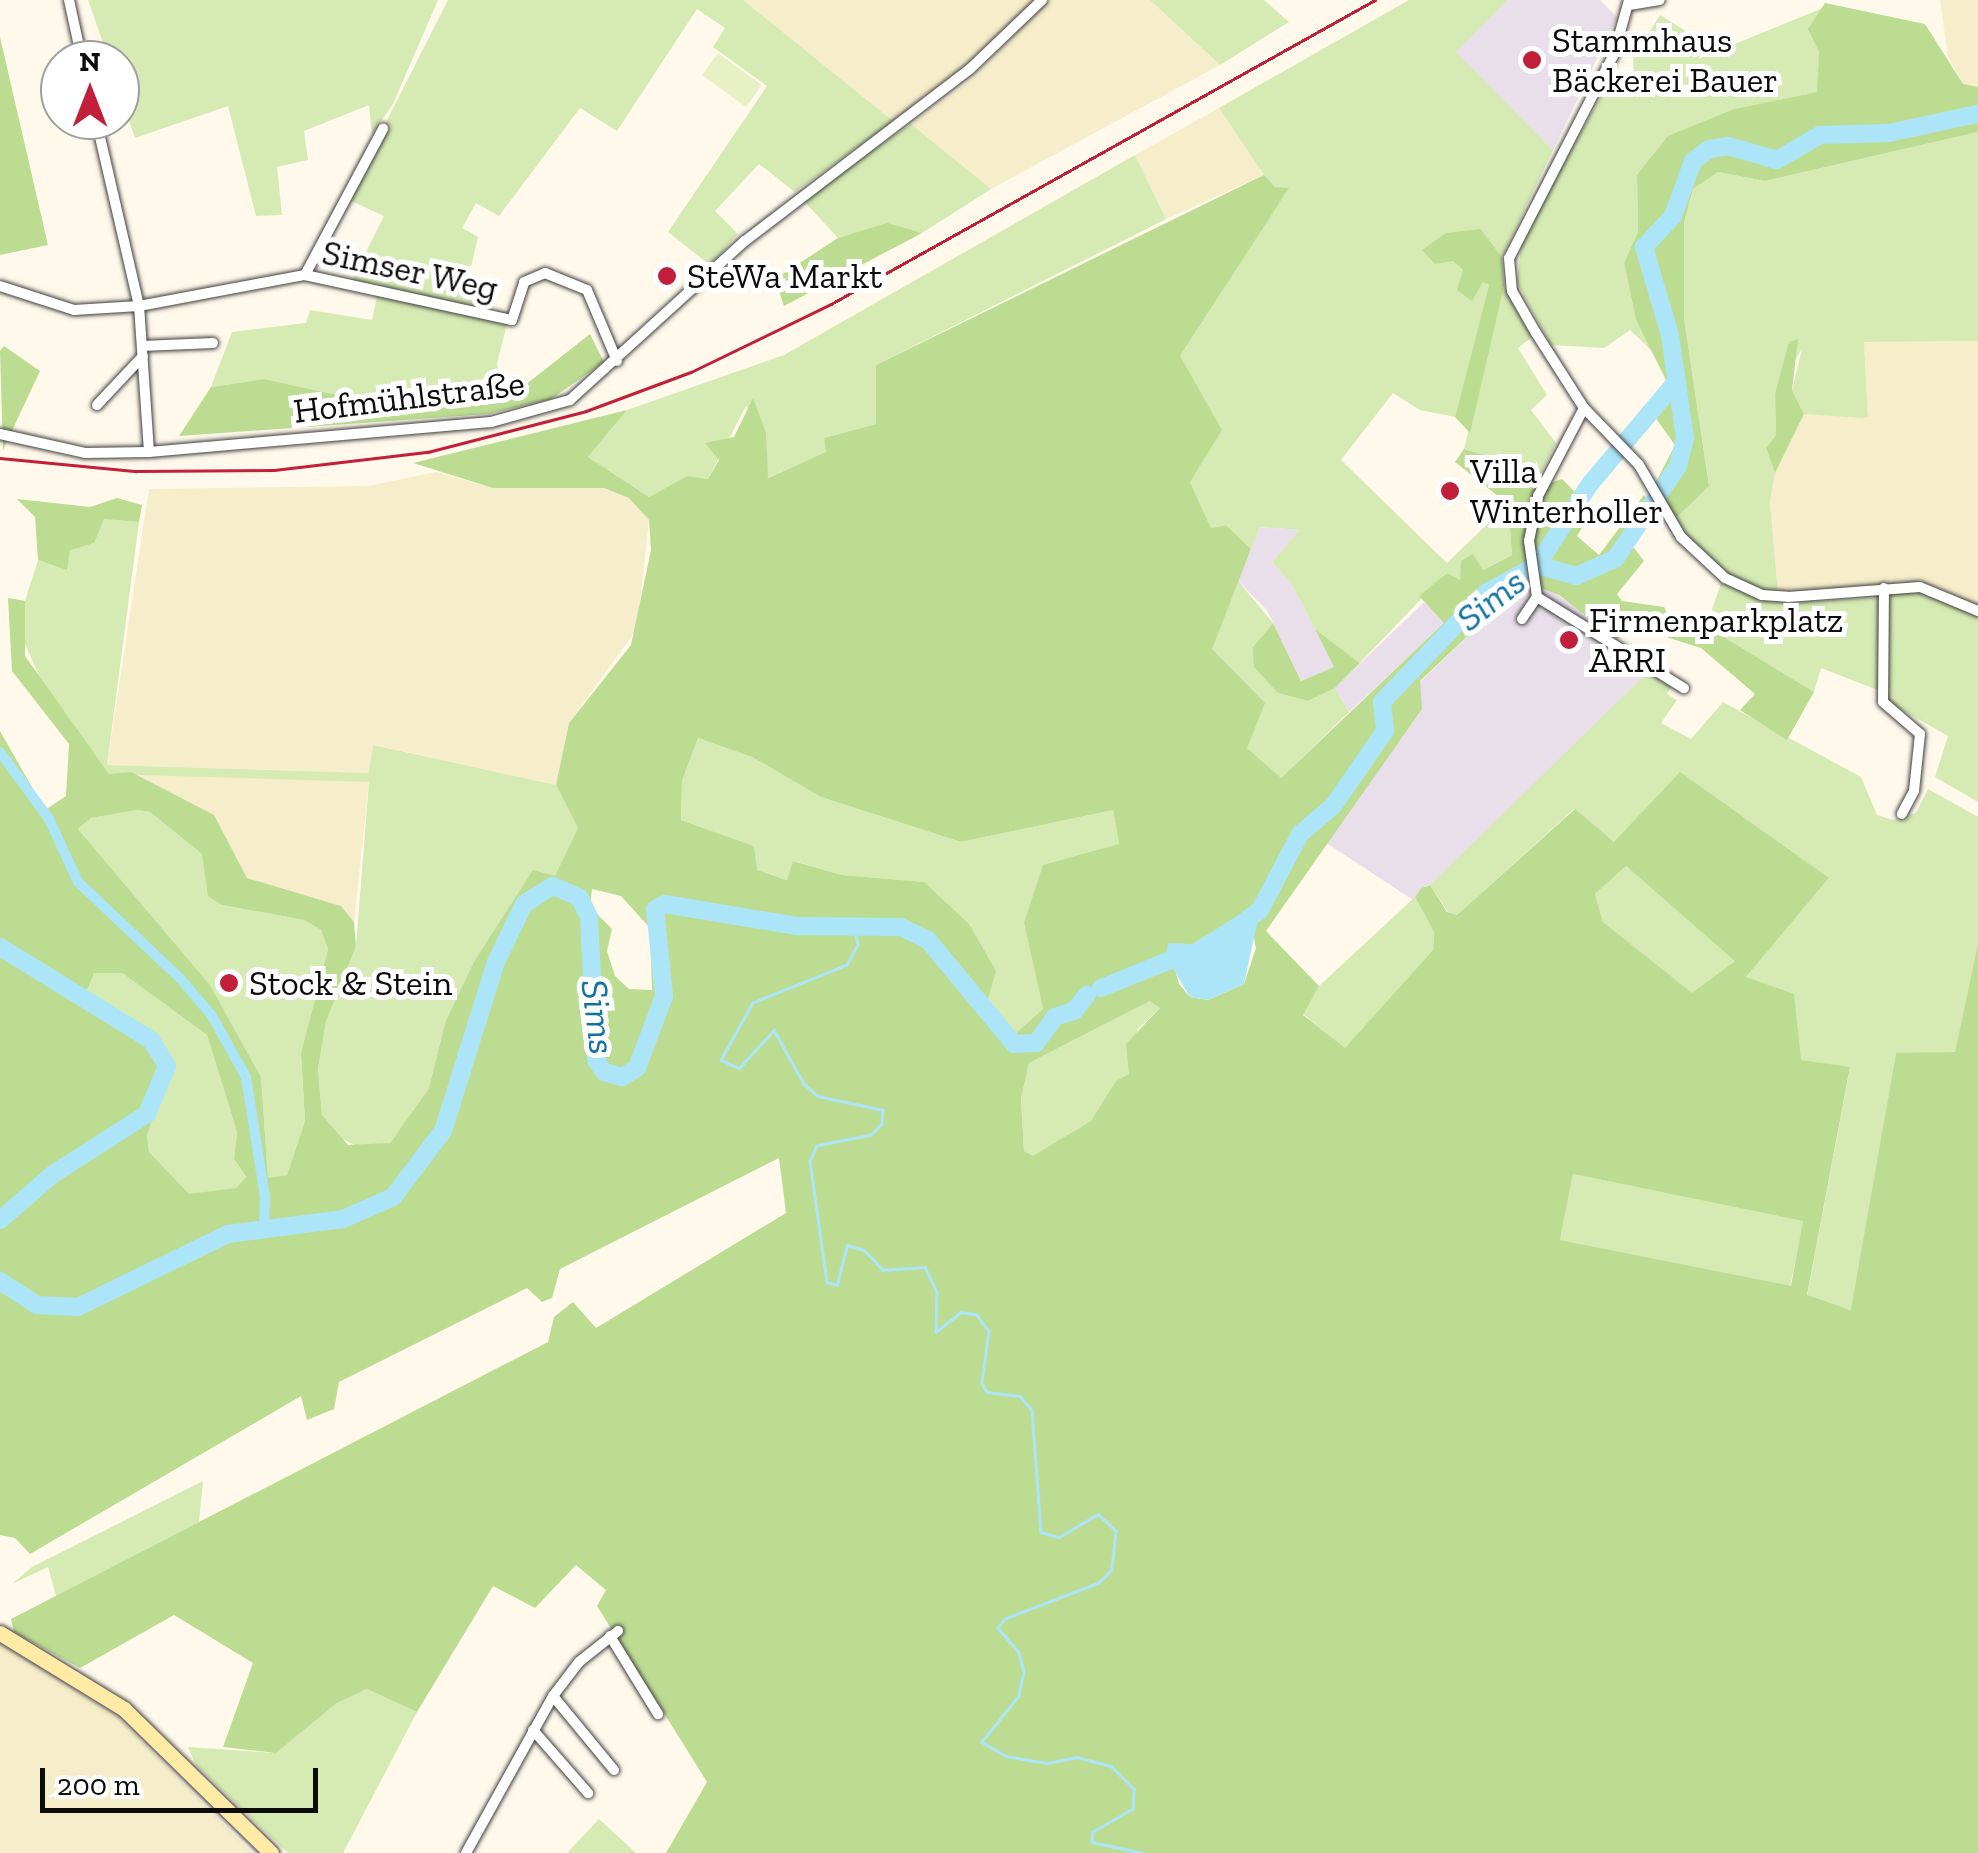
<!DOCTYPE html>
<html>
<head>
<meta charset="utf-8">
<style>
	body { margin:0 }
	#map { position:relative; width:1978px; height:1853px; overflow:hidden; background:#fff9eb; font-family:"Zilla Slab",serif }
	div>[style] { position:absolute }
	.industrial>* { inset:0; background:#e9dfeb }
	.farmland>* { inset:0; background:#f6edca }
	.green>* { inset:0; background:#d6eab3 }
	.forest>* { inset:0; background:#bcdc92 }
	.pitch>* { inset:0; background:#e7f1c5 }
	.water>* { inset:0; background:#ade5f8 }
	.stream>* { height:2.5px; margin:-1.25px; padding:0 1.25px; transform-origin:1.25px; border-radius:1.25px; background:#ade5f8 }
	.canal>* { height:10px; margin:-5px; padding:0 5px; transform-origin:5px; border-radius:5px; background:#ade5f8 }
	.river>* { height:18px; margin:-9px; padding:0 9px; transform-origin:9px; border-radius:9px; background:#ade5f8 }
	.roads { filter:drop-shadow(0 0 2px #3f3f3f) drop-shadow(0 0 2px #3f3f3f) }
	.street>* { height:10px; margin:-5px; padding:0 5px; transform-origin:5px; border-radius:5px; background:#fff }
	.secondary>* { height:15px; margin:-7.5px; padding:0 7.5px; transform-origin:7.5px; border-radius:7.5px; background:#ffeba6 }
	.rail>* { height:2.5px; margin:-1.25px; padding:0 1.25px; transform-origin:1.25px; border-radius:1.25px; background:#c11f3a }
	.dots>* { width:28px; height:28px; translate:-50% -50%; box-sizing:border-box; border:5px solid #fff; border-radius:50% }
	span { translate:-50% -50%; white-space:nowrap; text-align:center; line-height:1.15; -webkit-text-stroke:10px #fff; paint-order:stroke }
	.poi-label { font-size:35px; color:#0c0c0c }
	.left { translate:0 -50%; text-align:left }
	.street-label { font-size:35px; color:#0c0c0c }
	.water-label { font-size:38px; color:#1173a2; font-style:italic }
	.north { position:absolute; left:40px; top:40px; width:100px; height:100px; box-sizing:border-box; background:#fff; border:2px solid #9e9e9e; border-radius:50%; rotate:0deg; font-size:28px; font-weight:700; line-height:40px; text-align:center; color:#0c0c0c }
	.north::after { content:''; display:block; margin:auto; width:35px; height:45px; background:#c11f3a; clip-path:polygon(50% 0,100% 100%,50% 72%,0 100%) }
	.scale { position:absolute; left:40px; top:1768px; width:278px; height:45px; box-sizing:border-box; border:5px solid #0c0c0c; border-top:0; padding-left:12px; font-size:30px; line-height:35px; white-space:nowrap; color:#0c0c0c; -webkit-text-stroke:8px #fff; paint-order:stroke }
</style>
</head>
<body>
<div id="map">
	<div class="industrial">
		<i style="clip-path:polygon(1508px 0,1600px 0,1617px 17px,1553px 150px,1455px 52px)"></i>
		<i style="clip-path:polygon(1260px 527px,1301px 530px,1272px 562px,1291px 583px,1335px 667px,1301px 681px,1267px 610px,1238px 581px)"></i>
		<i style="clip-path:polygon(1525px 582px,1544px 586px,1587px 615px,1648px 672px,1441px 880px,1421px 888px,1413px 900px,1325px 842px,1420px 682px)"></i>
		<i style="clip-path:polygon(1424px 602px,1445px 623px,1349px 712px,1335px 688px)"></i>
	</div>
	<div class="farmland">
		<i style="clip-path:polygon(743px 0,1037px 0,957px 75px,893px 121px)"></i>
		<i style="clip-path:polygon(1049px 0,1150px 0,1220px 65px,991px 189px,911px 124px,970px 81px)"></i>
		<i style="clip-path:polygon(1940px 0,1978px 0,1978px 87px,1963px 85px,1948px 56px)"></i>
		<i style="clip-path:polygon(1219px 108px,1264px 175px,1166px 219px,1135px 155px)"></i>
		<i style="clip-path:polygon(1978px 341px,1978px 608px,1923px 585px,1778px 593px,1770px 502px,1775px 473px,1804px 414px,1868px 416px,1864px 342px)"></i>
		<i style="clip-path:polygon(436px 472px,493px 488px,603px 488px,629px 498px,649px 520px,637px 629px,569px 723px,556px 785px,374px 745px,370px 773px,107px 765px,149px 489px,368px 486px)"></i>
		<i style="clip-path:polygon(131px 772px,369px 782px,354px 922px,341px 906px,247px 878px,213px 815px)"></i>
		<i style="clip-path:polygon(0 1643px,116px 1715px,252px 1853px,0 1853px)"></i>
	</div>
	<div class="green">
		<i style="clip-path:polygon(88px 0,438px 0,393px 104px,372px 134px,369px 105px,304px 131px,308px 160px,277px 167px,282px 215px,256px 216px,228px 106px,135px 138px,120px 94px,120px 60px,109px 60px)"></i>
		<i style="clip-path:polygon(448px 0,743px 0,893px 121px,795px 192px,759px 164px,715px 211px,738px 234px,710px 265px,668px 232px,767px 86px,713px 47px,725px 28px,697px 9px,617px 131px,580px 108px,499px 216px,476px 203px,462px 228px,478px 237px,469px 275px,488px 281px,482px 310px,352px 280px,384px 216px,347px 199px)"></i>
		<i style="clip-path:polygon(1150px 0,1264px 0,1289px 22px,1220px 65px)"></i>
		<i style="clip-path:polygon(1409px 0,1508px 0,1456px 52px,1553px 150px,1502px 257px,1481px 229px,1453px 261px,1464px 270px,1472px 300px,1483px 282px,1489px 285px,1455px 417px,1420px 410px,1393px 393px,1341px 460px,1447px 563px,1508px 504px,1512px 555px,1461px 581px,1446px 573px,1360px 663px,1315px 629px,1291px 583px,1272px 562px,1300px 530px,1260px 527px,1251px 549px,1226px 525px,1211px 528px,1190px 482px,1180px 356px,1288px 189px,1275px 187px,1264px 175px,1219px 108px)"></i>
		<i style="clip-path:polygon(1823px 8px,1809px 29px,1819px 52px,1818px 92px,1734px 109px,1637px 175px,1638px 232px,1624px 263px,1636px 320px,1653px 352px,1630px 330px,1604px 348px,1551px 345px,1517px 283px,1522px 237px,1610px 81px,1634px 74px,1633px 58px,1660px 15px,1708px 45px,1698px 59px)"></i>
		<i style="clip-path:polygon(911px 124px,991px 189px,922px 233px,887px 224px,838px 238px,802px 199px)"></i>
		<i style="clip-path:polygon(1978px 132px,1978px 341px,1864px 342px,1868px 417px,1863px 418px,1804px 414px,1792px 390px,1802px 349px,1775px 394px,1776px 435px,1766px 448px,1775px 473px,1770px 502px,1778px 593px,1733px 580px,1704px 561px,1674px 520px,1709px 485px,1684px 318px,1684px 223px,1693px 189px,1718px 172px,1765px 181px)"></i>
		<i style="clip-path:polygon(1135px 155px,1166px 219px,876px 365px,876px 424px,824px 438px,827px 452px,767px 478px,766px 433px,746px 406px,708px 479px,687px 476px,649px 497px,588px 457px,627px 410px,784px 355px)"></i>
		<i style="clip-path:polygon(1504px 286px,1533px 336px,1518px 348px,1547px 395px,1531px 410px,1556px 443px,1533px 489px,1518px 465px,1464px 449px)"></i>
		<i style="clip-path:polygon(378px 292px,507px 323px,497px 364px,506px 400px,461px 407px,347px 397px,264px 379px,211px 387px,232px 332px,306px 323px,310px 310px,372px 320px)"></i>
		<i style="clip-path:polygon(105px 519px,139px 522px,107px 765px,369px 773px,373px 745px,556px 785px,578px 828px,555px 877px,445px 1023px,429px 1088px,390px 1143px,364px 1149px,335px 1136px,322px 1115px,318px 1069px,326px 1022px,356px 946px,369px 782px,109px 774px,44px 687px,22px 637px,25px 601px,38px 560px,66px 569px,70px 550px)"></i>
		<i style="clip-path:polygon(1238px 581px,1273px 623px,1253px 647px,1278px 693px,1308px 701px,1335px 688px,1349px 712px,1280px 779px,1247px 748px,1211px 649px)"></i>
		<i style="clip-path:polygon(1721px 583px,1759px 599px,1791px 603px,1880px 597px,1880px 691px,1821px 668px,1814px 692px,1706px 627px)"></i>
		<i style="clip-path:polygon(1925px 592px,1978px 616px,1978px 802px,1935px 777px,1948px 736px,1890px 703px,1886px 693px,1886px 601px,1890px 593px)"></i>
		<i style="clip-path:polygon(1648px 672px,1673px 684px,1667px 694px,1677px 700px,1661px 723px,1691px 739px,1723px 702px,1861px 777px,1877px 815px,1893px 820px,1916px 813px,1928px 789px,1978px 817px,1978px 943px,1955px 1053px,1896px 1053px,1852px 1310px,1807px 1296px,1850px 1068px,1800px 1060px,1746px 977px,1829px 878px,1614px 842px,1574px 809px,1457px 915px,1448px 912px,1430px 885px)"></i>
		<i style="clip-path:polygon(698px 738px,752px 757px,821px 797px,961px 842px,1113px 810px,1119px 844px,1024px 923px,1043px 1009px,1008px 1040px,984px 1014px,924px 882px,842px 875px,794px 861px,788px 880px,756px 870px,754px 846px,681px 820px,682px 781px)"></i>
		<i style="clip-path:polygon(137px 810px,150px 812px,202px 854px,222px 905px,304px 920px,321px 930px,328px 949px,301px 1053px,305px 1121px,287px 1175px,268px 1179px,261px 1077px,210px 985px,78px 829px,91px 818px)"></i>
		<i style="clip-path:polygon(1626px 866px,1736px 960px,1692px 994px,1603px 922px,1595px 894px)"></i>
		<i style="clip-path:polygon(1415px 897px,1434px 932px,1433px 950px,1345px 1049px,1303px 1014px,1319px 986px)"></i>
		<i style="clip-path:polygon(94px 973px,122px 973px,207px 1035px,237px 1132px,234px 1159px,246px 1178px,236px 1188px,189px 1195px,149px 1152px,147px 1135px,172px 1063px,153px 1034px,85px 991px)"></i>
		<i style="clip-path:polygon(1150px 1001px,1161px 1007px,1138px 1029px,1129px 1074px,1091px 1121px,1033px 1157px,1024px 1151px,1021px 1099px,1029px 1063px)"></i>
		<i style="clip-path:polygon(1573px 1174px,1804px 1221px,1790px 1287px,1560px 1240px)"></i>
		<i style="clip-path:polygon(203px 1481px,199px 1522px,56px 1596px,48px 1567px,12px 1584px,32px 1567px)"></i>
		<i style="clip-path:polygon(367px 1689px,417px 1712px,343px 1853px,288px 1853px,196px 1765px,188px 1747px,276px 1753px,337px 1703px)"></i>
		<i style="clip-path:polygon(599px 1819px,636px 1853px,567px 1853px)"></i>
	</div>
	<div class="forest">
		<i style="clip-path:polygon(1825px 3px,1925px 24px,1963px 84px,1978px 87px,1978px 132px,1765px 181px,1718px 172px,1693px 189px,1684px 223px,1684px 318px,1709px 486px,1674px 520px,1655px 484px,1675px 445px,1649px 409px,1669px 386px,1636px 320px,1624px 263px,1638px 232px,1637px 175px,1668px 136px,1734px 109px,1817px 92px,1819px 52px,1808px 29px)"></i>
		<i style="clip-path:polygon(0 37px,48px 245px,0 255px)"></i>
		<i style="clip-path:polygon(evenodd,1264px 175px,1275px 187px,1289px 188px,1180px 356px,1222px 430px,1190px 482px,1211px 528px,1226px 525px,1251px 549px,1212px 649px,1265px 703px,1247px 748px,1281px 778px,1444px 623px,1419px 596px,1447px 573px,1460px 580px,1461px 561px,1473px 554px,1483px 570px,1512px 555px,1508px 504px,1455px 462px,1464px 449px,1518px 465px,1533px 489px,1562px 479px,1593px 510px,1577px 536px,1599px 555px,1644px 495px,1656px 511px,1631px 544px,1644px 561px,1617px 594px,1622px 601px,1664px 607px,1672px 622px,1706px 638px,1712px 630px,1814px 692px,1787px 740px,1740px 710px,1755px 694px,1701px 648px,1666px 637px,1643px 618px,1617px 640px,1559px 595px,1525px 582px,1420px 681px,1422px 709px,1266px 931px,1319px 986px,1303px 1015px,1345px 1048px,1433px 950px,1434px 932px,1415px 897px,1421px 888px,1430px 885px,1447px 912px,1457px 915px,1575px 809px,1614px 842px,1680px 772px,1829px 878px,1746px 977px,1794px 994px,1801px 1060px,1850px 1067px,1807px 1295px,1851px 1310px,1896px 1053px,1955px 1052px,1978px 943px,1978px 1853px,666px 1853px,707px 1782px,597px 1606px,606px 1590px,576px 1565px,535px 1608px,493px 1586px,417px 1712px,367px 1689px,337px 1703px,276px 1753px,223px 1747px,253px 1663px,174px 1615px,80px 1668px,14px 1632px,11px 1619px,548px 1342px,554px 1317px,573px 1302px,596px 1328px,786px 1213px,779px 1158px,560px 1269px,552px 1298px,542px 1302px,527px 1288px,339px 1382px,334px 1409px,307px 1420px,301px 1396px,30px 1554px,15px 1538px,0 1535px,0 731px,45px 810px,66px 796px,69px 744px,12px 671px,8px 598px,25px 601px,25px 656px,109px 774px,131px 772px,214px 815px,247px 878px,341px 906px,354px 922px,356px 946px,326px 1022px,318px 1069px,322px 1115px,348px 1145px,390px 1143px,429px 1088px,445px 1023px,474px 962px,533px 870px,555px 876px,578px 828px,556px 785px,569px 723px,631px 645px,651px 550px,649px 520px,629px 498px,604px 488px,493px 488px,413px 463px,627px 410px,588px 457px,649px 497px,687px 476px,708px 479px,719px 460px,705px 443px,734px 437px,753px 398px,766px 433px,768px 478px,826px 452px,824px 438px,876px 424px,876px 365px,1264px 175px,698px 738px,752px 757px,821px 797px,961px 842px,1113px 810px,1119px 844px,1043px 865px,1024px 923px,1043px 1009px,1008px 1040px,984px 1013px,996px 971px,969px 924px,924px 882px,842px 875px,793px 861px,787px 880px,757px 870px,754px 846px,681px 820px,682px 781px,698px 738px,1264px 175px,137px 810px,150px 812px,202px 854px,208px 896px,222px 905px,304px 920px,321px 930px,328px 949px,301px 1053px,305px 1121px,287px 1175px,268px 1178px,261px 1077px,210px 985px,78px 829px,91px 818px,137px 810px,1264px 175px,1626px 866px,1735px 961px,1692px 993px,1603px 922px,1595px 894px,1626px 866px,1264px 175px,592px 889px,621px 896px,650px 928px,652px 990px,629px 989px,615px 976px,607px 951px,612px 929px,590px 907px,592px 889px,1264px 175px,1248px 910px,1256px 948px,1244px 984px,1208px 1000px,1190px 997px,1179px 984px,1168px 944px,1193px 944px,1248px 910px,1264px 175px,94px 973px,122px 973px,207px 1035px,237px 1132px,234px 1159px,246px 1177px,236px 1188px,189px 1194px,149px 1152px,147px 1135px,172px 1063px,153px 1034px,86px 992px,94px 973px,1264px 175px,1150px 1001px,1160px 1008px,1126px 1044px,1129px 1074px,1116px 1081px,1091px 1121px,1033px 1156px,1024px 1151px,1021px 1099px,1029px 1063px,1150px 1001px,1264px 175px,1573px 1174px,1803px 1221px,1791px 1286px,1560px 1240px,1573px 1174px)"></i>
		<i style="clip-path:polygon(887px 223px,922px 233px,784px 306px,775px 279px,838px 238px)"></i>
		<i style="clip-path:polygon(1481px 229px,1502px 257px,1504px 286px,1470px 433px,1455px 417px,1489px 285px,1483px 282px,1472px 301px,1457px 290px,1463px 270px,1453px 261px,1435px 264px,1422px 250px,1446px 233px)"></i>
		<i style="clip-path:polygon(590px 334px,604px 362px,551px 399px,488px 414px,179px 436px,211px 387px,264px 379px,347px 397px,461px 407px,506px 400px)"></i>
		<i style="clip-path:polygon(1798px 339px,1792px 390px,1804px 414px,1775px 473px,1766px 448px,1776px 435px,1775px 394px,1789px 342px)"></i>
		<i style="clip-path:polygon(4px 346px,40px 371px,3px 450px,0 351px)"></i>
		<i style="clip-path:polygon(117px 498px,142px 505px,139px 522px,104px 519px,94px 543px,70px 550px,67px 570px,38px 560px,35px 517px,17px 499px,90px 507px)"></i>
		<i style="clip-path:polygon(1273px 623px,1301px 681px,1334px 667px,1315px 629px,1360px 663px,1335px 688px,1308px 701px,1278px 693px,1254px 667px,1253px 647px)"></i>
	</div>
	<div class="pitch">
		<i style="clip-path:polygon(718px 53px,762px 85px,746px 107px,702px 75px)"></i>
	</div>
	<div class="water">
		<i style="clip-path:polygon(1248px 909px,1260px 910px,1244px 984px,1208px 1000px,1190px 997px,1166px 957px,1168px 943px,1193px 944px)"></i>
	</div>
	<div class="stream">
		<i style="left:855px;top:928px;width:17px;rotate:80deg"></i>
		<i style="left:858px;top:945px;width:23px;rotate:119deg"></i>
		<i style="left:847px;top:965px;width:101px;rotate:158deg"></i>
		<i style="left:753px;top:1003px;width:65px;rotate:119.3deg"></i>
		<i style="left:721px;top:1060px;width:20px;rotate:24deg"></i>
		<i style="left:739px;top:1068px;width:52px;rotate:-47.4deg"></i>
		<i style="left:774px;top:1030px;width:62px;rotate:60.9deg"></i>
		<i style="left:804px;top:1084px;width:18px;rotate:41deg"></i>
		<i style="left:818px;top:1096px;width:66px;rotate:12.2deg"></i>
		<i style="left:883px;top:1110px;width:14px;rotate:94deg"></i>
		<i style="left:882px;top:1124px;width:16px;rotate:135deg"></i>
		<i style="left:871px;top:1135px;width:55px;rotate:168.5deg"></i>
		<i style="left:817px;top:1146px;width:17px;rotate:115deg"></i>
		<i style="left:810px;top:1161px;width:122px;rotate:82deg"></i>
		<i style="left:827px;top:1282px;width:10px;rotate:17deg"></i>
		<i style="left:837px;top:1285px;width:41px;rotate:-76deg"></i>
		<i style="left:847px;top:1245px;width:18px;rotate:16deg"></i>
		<i style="left:864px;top:1250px;width:28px;rotate:46deg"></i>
		<i style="left:883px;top:1270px;width:42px;rotate:-4.1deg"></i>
		<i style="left:925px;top:1267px;width:28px;rotate:64deg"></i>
		<i style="left:937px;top:1292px;width:40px;rotate:91.4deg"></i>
		<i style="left:936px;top:1332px;width:32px;rotate:-39deg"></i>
		<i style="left:961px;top:1312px;width:15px;rotate:8deg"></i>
		<i style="left:976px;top:1314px;width:21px;rotate:53deg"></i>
		<i style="left:989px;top:1331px;width:52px;rotate:97.7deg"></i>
		<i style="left:982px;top:1383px;width:10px;rotate:61deg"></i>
		<i style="left:987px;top:1392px;width:33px;rotate:7deg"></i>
		<i style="left:1020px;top:1396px;width:18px;rotate:49deg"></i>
		<i style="left:1032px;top:1410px;width:122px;rotate:85.8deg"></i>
		<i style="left:1041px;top:1532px;width:19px;rotate:16deg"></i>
		<i style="left:1059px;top:1537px;width:45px;rotate:-30.5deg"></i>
		<i style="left:1098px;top:1514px;width:25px;rotate:43deg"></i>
		<i style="left:1116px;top:1531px;width:39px;rotate:96deg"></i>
		<i style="left:1112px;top:1570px;width:18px;rotate:135deg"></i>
		<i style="left:1099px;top:1583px;width:101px;rotate:159deg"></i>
		<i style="left:1005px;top:1619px;width:11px;rotate:128deg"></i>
		<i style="left:998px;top:1628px;width:32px;rotate:49deg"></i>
		<i style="left:1019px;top:1652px;width:21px;rotate:76deg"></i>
		<i style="left:1024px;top:1672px;width:25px;rotate:102deg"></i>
		<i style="left:1019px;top:1696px;width:59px;rotate:128.8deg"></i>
		<i style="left:982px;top:1742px;width:28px;rotate:30deg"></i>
		<i style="left:1006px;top:1756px;width:42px;rotate:9.7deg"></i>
		<i style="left:1047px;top:1763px;width:31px;rotate:-11deg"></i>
		<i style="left:1077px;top:1757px;width:35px;rotate:15deg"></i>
		<i style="left:1111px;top:1766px;width:33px;rotate:45deg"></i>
		<i style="left:1134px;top:1789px;width:20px;rotate:93deg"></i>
		<i style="left:1133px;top:1809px;width:46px;rotate:150.1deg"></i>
		<i style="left:1093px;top:1832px;width:10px;rotate:96deg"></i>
		<i style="left:1092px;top:1842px;width:52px;rotate:12.2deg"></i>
	</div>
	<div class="canal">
		<i style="left:0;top:752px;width:83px;rotate:53.8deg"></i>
		<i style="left:49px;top:819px;width:69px;rotate:65.3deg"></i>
		<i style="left:78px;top:882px;width:140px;rotate:43.3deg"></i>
		<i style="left:180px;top:978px;width:50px;rotate:49.9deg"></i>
		<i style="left:212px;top:1016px;width:70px;rotate:60.9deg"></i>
		<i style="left:246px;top:1077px;width:121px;rotate:81deg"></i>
		<i style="left:265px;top:1197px;width:30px;rotate:92deg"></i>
	</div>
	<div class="river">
		<i style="left:1537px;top:565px;width:97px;rotate:-56.8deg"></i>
		<i style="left:1590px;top:484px;width:132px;rotate:-49.9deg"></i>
		<i style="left:1241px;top:924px;width:24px;rotate:-36deg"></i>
		<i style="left:1260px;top:910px;width:86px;rotate:-62.2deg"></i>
		<i style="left:1300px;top:834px;width:43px;rotate:-40.3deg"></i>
		<i style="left:1333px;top:806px;width:91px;rotate:-55.3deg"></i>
		<i style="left:1385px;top:731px;width:29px;rotate:-96deg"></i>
		<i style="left:1382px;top:702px;width:151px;rotate:-46.3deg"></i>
		<i style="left:1486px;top:593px;width:58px;rotate:-28.8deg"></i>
		<i style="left:1537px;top:565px;width:41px;rotate:15.8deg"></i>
		<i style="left:1576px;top:576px;width:43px;rotate:-23.6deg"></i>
		<i style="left:1615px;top:559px;width:112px;rotate:-55.9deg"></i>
		<i style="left:1678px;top:466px;width:29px;rotate:-76deg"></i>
		<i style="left:1685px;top:438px;width:104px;rotate:-98.3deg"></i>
		<i style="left:1670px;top:335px;width:92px;rotate:-106.5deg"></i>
		<i style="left:1644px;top:247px;width:42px;rotate:-46.9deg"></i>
		<i style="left:1673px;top:216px;width:59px;rotate:-70deg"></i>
		<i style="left:1693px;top:161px;width:20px;rotate:-37deg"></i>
		<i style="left:1709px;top:149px;width:19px;rotate:-9deg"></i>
		<i style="left:1728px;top:146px;width:51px;rotate:15.9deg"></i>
		<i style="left:1777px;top:160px;width:50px;rotate:-30.2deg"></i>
		<i style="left:1820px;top:135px;width:69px;rotate:-1.7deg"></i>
		<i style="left:1889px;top:133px;width:91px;rotate:-12.1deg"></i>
		<i style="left:0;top:947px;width:177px;rotate:31.6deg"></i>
		<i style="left:151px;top:1040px;width:31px;rotate:58deg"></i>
		<i style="left:167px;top:1066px;width:52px;rotate:112.6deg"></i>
		<i style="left:147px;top:1114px;width:112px;rotate:147.4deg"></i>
		<i style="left:53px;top:1174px;width:70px;rotate:139deg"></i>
		<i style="left:1101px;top:988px;width:94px;rotate:-21.9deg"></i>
		<i style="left:0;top:1281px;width:44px;rotate:33deg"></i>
		<i style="left:37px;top:1305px;width:41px;rotate:2.8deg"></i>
		<i style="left:78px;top:1307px;width:167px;rotate:-26deg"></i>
		<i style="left:228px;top:1234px;width:116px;rotate:-7.4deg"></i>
		<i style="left:343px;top:1219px;width:55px;rotate:-23.7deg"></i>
		<i style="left:393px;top:1197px;width:83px;rotate:-52.9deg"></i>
		<i style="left:443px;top:1131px;width:177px;rotate:-72.6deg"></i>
		<i style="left:496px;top:962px;width:64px;rotate:-64.2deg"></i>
		<i style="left:524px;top:904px;width:34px;rotate:-32deg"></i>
		<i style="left:553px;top:886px;width:28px;rotate:23deg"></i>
		<i style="left:579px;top:897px;width:22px;rotate:63deg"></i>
		<i style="left:589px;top:917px;width:143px;rotate:87.2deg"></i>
		<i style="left:596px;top:1060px;width:14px;rotate:56deg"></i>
		<i style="left:604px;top:1072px;width:19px;rotate:16deg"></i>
		<i style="left:622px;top:1077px;width:17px;rotate:-31deg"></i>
		<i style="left:637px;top:1068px;width:77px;rotate:-69.4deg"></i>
		<i style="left:664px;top:996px;width:87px;rotate:-95.9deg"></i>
		<i style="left:655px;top:909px;width:11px;rotate:-27deg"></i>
		<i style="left:665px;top:904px;width:134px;rotate:9.5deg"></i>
		<i style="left:797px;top:926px;width:104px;rotate:0.6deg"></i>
		<i style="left:901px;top:927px;width:30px;rotate:26deg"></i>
		<i style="left:928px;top:940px;width:135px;rotate:50.4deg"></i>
		<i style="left:1014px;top:1044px;width:22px;rotate:-3deg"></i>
		<i style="left:1036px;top:1043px;width:32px;rotate:-54deg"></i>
		<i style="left:1055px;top:1017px;width:20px;rotate:-18deg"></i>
		<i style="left:1074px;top:1011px;width:21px;rotate:-51deg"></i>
	</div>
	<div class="roads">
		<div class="street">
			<i style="left:69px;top:0;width:61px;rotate:77.8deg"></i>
			<i style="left:1629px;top:0;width:56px;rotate:105.5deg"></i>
			<i style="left:1614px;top:54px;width:229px;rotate:117.2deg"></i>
			<i style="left:1509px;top:258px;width:33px;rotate:85deg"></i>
			<i style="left:1512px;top:291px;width:48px;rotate:60.3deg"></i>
			<i style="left:1536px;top:333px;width:89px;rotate:57.4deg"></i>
			<i style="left:1584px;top:408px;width:79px;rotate:46deg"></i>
			<i style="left:1639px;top:465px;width:83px;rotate:59.7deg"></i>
			<i style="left:1681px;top:537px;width:60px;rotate:43deg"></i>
			<i style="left:1725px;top:578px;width:41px;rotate:24.7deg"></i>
			<i style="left:1762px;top:595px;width:26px;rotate:4deg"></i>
			<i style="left:1788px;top:597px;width:132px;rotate:-4.3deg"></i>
			<i style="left:1920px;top:587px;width:63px;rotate:22.5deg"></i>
			<i style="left:1629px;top:5px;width:31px;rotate:-9deg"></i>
			<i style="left:305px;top:275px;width:166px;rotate:-61.9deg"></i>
			<i style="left:0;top:286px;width:78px;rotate:18deg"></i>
			<i style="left:74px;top:310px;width:65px;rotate:-3.5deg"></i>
			<i style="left:139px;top:306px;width:191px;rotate:-103deg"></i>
			<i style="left:142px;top:346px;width:71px;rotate:-2.4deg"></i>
			<i style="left:97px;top:405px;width:67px;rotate:-46.8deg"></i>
			<i style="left:0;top:434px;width:87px;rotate:12.6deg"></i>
			<i style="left:85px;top:453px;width:64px;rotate:-0.9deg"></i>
			<i style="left:149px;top:452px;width:343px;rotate:-5deg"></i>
			<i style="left:491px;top:422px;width:82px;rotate:-15.6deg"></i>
			<i style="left:570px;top:400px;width:236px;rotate:-42.3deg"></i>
			<i style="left:745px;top:241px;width:283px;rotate:-37.4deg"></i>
			<i style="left:970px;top:69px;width:100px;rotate:-43.8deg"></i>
			<i style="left:149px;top:452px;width:146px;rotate:-93.9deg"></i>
			<i style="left:139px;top:306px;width:169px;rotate:-10.6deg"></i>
			<i style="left:305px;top:275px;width:212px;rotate:12.3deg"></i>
			<i style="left:512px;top:320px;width:40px;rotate:-72deg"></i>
			<i style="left:524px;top:282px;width:23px;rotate:-23deg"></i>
			<i style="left:545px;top:273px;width:45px;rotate:22deg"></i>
			<i style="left:587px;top:290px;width:77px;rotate:67.1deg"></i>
			<i style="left:1884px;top:588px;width:114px;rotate:90.5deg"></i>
			<i style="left:1883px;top:702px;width:49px;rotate:40.9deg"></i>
			<i style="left:1920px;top:734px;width:57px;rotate:96deg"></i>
			<i style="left:1914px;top:791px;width:26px;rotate:118deg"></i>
			<i style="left:1537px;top:597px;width:173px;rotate:31.8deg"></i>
			<i style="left:1522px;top:619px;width:27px;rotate:-56deg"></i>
			<i style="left:1537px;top:597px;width:57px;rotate:-98.1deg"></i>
			<i style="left:1529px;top:541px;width:46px;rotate:-78.7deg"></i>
			<i style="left:1538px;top:496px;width:99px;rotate:-62.4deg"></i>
			<i style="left:610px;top:1636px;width:92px;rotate:58.4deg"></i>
			<i style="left:553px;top:1696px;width:96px;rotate:50.5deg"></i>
			<i style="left:533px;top:1730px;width:84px;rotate:48.9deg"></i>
			<i style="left:466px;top:1853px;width:179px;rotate:-61deg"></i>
			<i style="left:553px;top:1696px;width:43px;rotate:-52.6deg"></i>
			<i style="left:579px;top:1662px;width:50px;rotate:-38.5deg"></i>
		</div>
		<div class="secondary">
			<i style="left:0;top:1633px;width:145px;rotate:31.5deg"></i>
			<i style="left:124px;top:1709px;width:206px;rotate:44.4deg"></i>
		</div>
	</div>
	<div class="rail">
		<i style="left:0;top:458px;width:137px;rotate:5.5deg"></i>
		<i style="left:136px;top:471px;width:138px;rotate:-0.4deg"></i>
		<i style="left:274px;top:470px;width:155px;rotate:-6.7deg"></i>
		<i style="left:428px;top:452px;width:163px;rotate:-14.5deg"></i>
		<i style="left:586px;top:411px;width:112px;rotate:-20.4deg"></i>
		<i style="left:691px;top:372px;width:156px;rotate:-25.9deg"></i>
		<i style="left:831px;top:304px;width:623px;rotate:-29.2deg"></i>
	</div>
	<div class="dots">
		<i style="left:1532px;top:60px;background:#c11f3a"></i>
		<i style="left:667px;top:276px;background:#c11f3a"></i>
		<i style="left:1450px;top:491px;background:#c11f3a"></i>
		<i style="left:1569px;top:640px;background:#c11f3a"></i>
		<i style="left:229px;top:983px;background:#c11f3a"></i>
	</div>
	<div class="poi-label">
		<span class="left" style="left:1552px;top:60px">Stammhaus<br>Bäckerei Bauer</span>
		<span class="left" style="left:687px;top:276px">SteWa Markt</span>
		<span class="left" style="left:1470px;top:491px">Villa<br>Winterholler</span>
		<span class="left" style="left:1589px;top:640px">Firmenparkplatz<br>ARRI</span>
		<span class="left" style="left:249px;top:983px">Stock &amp; Stein</span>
	</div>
	<div class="street-label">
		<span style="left:410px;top:270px;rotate:12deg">Simser Weg</span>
		<span style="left:409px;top:397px;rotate:-7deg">Hofmühlstraße</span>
	</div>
	<div class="water-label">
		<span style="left:1491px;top:600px;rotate:-38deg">Sims</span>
		<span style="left:598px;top:1017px;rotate:83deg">Sims</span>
	</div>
	<div class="north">N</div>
	<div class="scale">200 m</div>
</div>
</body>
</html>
